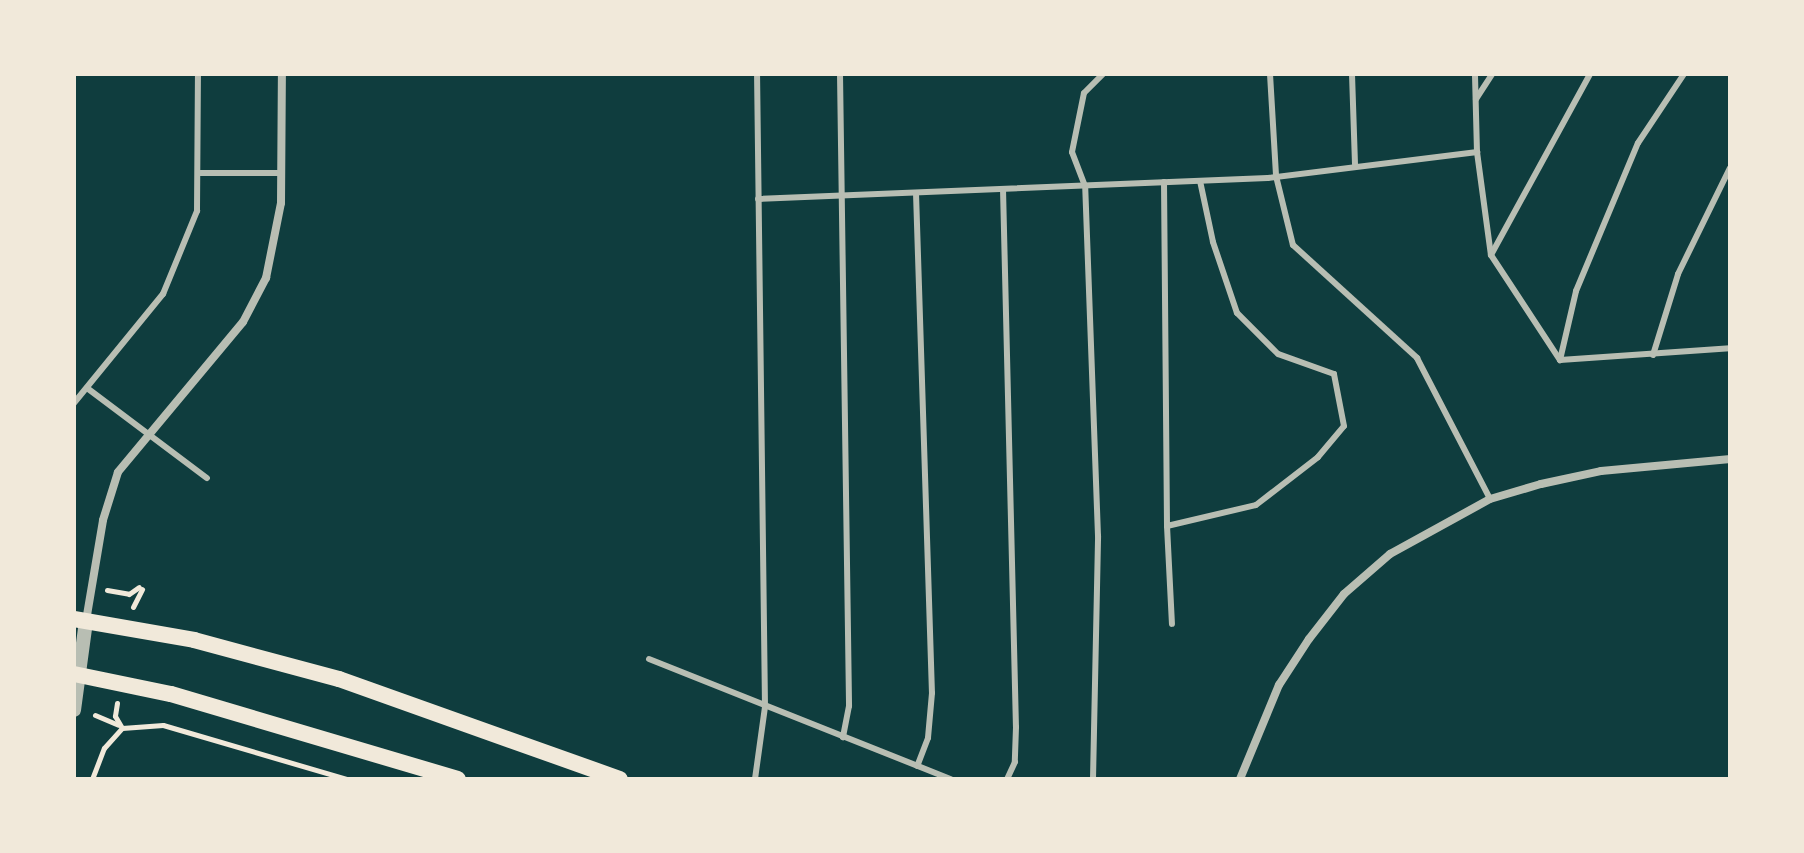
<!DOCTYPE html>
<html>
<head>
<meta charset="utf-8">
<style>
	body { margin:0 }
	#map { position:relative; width:1804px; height:853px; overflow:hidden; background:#0f3d3e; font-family:Signika,sans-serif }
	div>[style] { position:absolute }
	.path>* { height:5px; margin:-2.5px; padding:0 2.5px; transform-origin:2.5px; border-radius:2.5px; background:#f1e9da }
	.service>* { height:6px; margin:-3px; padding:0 3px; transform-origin:3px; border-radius:3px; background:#b8beb3 }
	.minor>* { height:8px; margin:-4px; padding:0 4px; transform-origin:4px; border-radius:4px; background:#b8beb3 }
	.tertiary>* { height:14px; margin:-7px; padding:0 7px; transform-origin:7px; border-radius:7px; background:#b8beb3 }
	.secondary>* { height:16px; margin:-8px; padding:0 8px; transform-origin:8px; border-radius:8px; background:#f1e9da }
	span { translate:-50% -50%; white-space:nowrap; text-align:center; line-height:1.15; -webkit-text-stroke:8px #f1e9da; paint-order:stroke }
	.frame { position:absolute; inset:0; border:76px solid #f1e9da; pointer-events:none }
</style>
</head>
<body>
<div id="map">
	<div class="path">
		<i style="left:107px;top:590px;width:22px;rotate:10deg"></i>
		<i style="left:129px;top:594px;width:12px;rotate:-35deg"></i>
		<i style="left:133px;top:607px;width:20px;rotate:-63deg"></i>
		<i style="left:117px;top:703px;width:13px;rotate:99deg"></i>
		<i style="left:115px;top:716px;width:14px;rotate:60deg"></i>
		<i style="left:95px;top:715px;width:25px;rotate:23deg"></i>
		<i style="left:92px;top:779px;width:33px;rotate:-69deg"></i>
		<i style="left:104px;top:748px;width:27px;rotate:-48deg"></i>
		<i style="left:122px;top:728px;width:41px;rotate:-4.2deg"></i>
		<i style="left:163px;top:725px;width:192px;rotate:16.4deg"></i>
	</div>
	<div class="service">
		<i style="left:840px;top:74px;width:632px;rotate:89.18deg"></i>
		<i style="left:849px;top:706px;width:32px;rotate:101deg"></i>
		<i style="left:1270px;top:74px;width:102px;rotate:86.6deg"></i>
		<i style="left:1276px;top:176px;width:71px;rotate:76.2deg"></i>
		<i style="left:1293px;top:245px;width:168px;rotate:42.3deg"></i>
		<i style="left:1417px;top:358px;width:159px;rotate:62.6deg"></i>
		<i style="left:1352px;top:74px;width:90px;rotate:88.1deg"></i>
		<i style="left:1476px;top:99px;width:30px;rotate:-57deg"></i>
		<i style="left:1477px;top:152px;width:104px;rotate:82.3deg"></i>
		<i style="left:1491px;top:255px;width:126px;rotate:56.7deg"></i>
		<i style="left:1560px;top:360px;width:170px;rotate:-4deg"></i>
		<i style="left:199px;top:173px;width:82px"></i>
		<i style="left:1164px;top:182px;width:344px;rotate:89.5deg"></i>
		<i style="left:1167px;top:526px;width:91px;rotate:-13.3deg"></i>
		<i style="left:1256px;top:505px;width:78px;rotate:-37.7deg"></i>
		<i style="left:1318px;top:457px;width:40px;rotate:-50deg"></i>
		<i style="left:1344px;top:426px;width:53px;rotate:-100.9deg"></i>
		<i style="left:1334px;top:374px;width:59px;rotate:-160.3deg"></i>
		<i style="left:1278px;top:354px;width:58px;rotate:-135deg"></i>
		<i style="left:1237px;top:313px;width:75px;rotate:-108.7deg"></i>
		<i style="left:1213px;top:242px;width:62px;rotate:-102deg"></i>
		<i style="left:1003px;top:189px;width:538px;rotate:88.62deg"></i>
		<i style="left:1016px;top:727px;width:35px;rotate:92deg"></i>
		<i style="left:1015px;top:762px;width:19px;rotate:115deg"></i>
		<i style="left:916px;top:193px;width:500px;rotate:88.17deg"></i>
		<i style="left:932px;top:693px;width:45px;rotate:95.1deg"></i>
		<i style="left:928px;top:738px;width:30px;rotate:111deg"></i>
		<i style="left:758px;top:199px;width:510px;rotate:-2.36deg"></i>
		<i style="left:1268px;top:178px;width:211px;rotate:-7.1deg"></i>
		<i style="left:1477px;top:152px;width:78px;rotate:-91.5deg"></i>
		<i style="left:1491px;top:255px;width:206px;rotate:-61.3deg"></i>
		<i style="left:1653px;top:355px;width:85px;rotate:-72.8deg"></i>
		<i style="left:1678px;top:274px;width:118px;rotate:-63.9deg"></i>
		<i style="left:1560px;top:360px;width:71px;rotate:-76.9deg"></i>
		<i style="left:1576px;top:291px;width:160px;rotate:-67.3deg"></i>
		<i style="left:1638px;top:143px;width:83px;rotate:-56.3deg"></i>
		<i style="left:87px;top:388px;width:150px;rotate:36.9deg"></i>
		<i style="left:74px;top:403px;width:141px;rotate:-50.8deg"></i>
		<i style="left:163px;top:294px;width:90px;rotate:-67.7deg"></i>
		<i style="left:197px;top:211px;width:137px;rotate:-89.6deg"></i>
		<i style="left:1167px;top:526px;width:98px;rotate:87.1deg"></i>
		<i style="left:649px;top:659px;width:325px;rotate:21.7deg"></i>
		<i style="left:755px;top:779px;width:73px;rotate:-82.1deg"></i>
		<i style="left:765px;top:707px;width:633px;rotate:-90.72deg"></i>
		<i style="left:1093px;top:779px;width:243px;rotate:-88.8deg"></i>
		<i style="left:1098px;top:536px;width:350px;rotate:-92.1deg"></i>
		<i style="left:1085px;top:186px;width:36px;rotate:-111deg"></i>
		<i style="left:1072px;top:152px;width:60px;rotate:-78.5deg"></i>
		<i style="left:1084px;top:93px;width:27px;rotate:-45deg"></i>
	</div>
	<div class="minor">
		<i style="left:86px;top:621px;width:102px;rotate:-80.4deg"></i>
		<i style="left:103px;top:520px;width:50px;rotate:-72.6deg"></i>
		<i style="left:118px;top:472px;width:195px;rotate:-50.2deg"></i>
		<i style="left:243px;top:322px;width:50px;rotate:-62.4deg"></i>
		<i style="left:266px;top:278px;width:76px;rotate:-78.7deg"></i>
		<i style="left:281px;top:203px;width:129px;rotate:-89.6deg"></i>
		<i style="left:1240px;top:779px;width:102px;rotate:-67.5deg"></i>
		<i style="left:1279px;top:685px;width:55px;rotate:-56.9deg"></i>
		<i style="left:1309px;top:639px;width:57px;rotate:-52.1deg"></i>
		<i style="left:1344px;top:594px;width:61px;rotate:-41deg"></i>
		<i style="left:1390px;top:554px;width:114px;rotate:-28.8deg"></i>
		<i style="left:1490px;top:499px;width:53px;rotate:-16.4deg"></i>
		<i style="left:1541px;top:484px;width:61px;rotate:-12.2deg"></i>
		<i style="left:1601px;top:471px;width:130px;rotate:-5.3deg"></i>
	</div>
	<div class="tertiary">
		<i style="left:74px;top:710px;width:90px;rotate:-82.3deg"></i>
	</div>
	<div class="secondary">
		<i style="left:74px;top:619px;width:122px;rotate:9.9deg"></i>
		<i style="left:194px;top:640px;width:150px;rotate:15.1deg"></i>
		<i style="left:339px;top:679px;width:298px;rotate:19.6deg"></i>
		<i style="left:74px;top:674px;width:99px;rotate:11.7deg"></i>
		<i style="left:171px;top:694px;width:299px;rotate:16.5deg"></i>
	</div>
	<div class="frame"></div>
</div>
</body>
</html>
